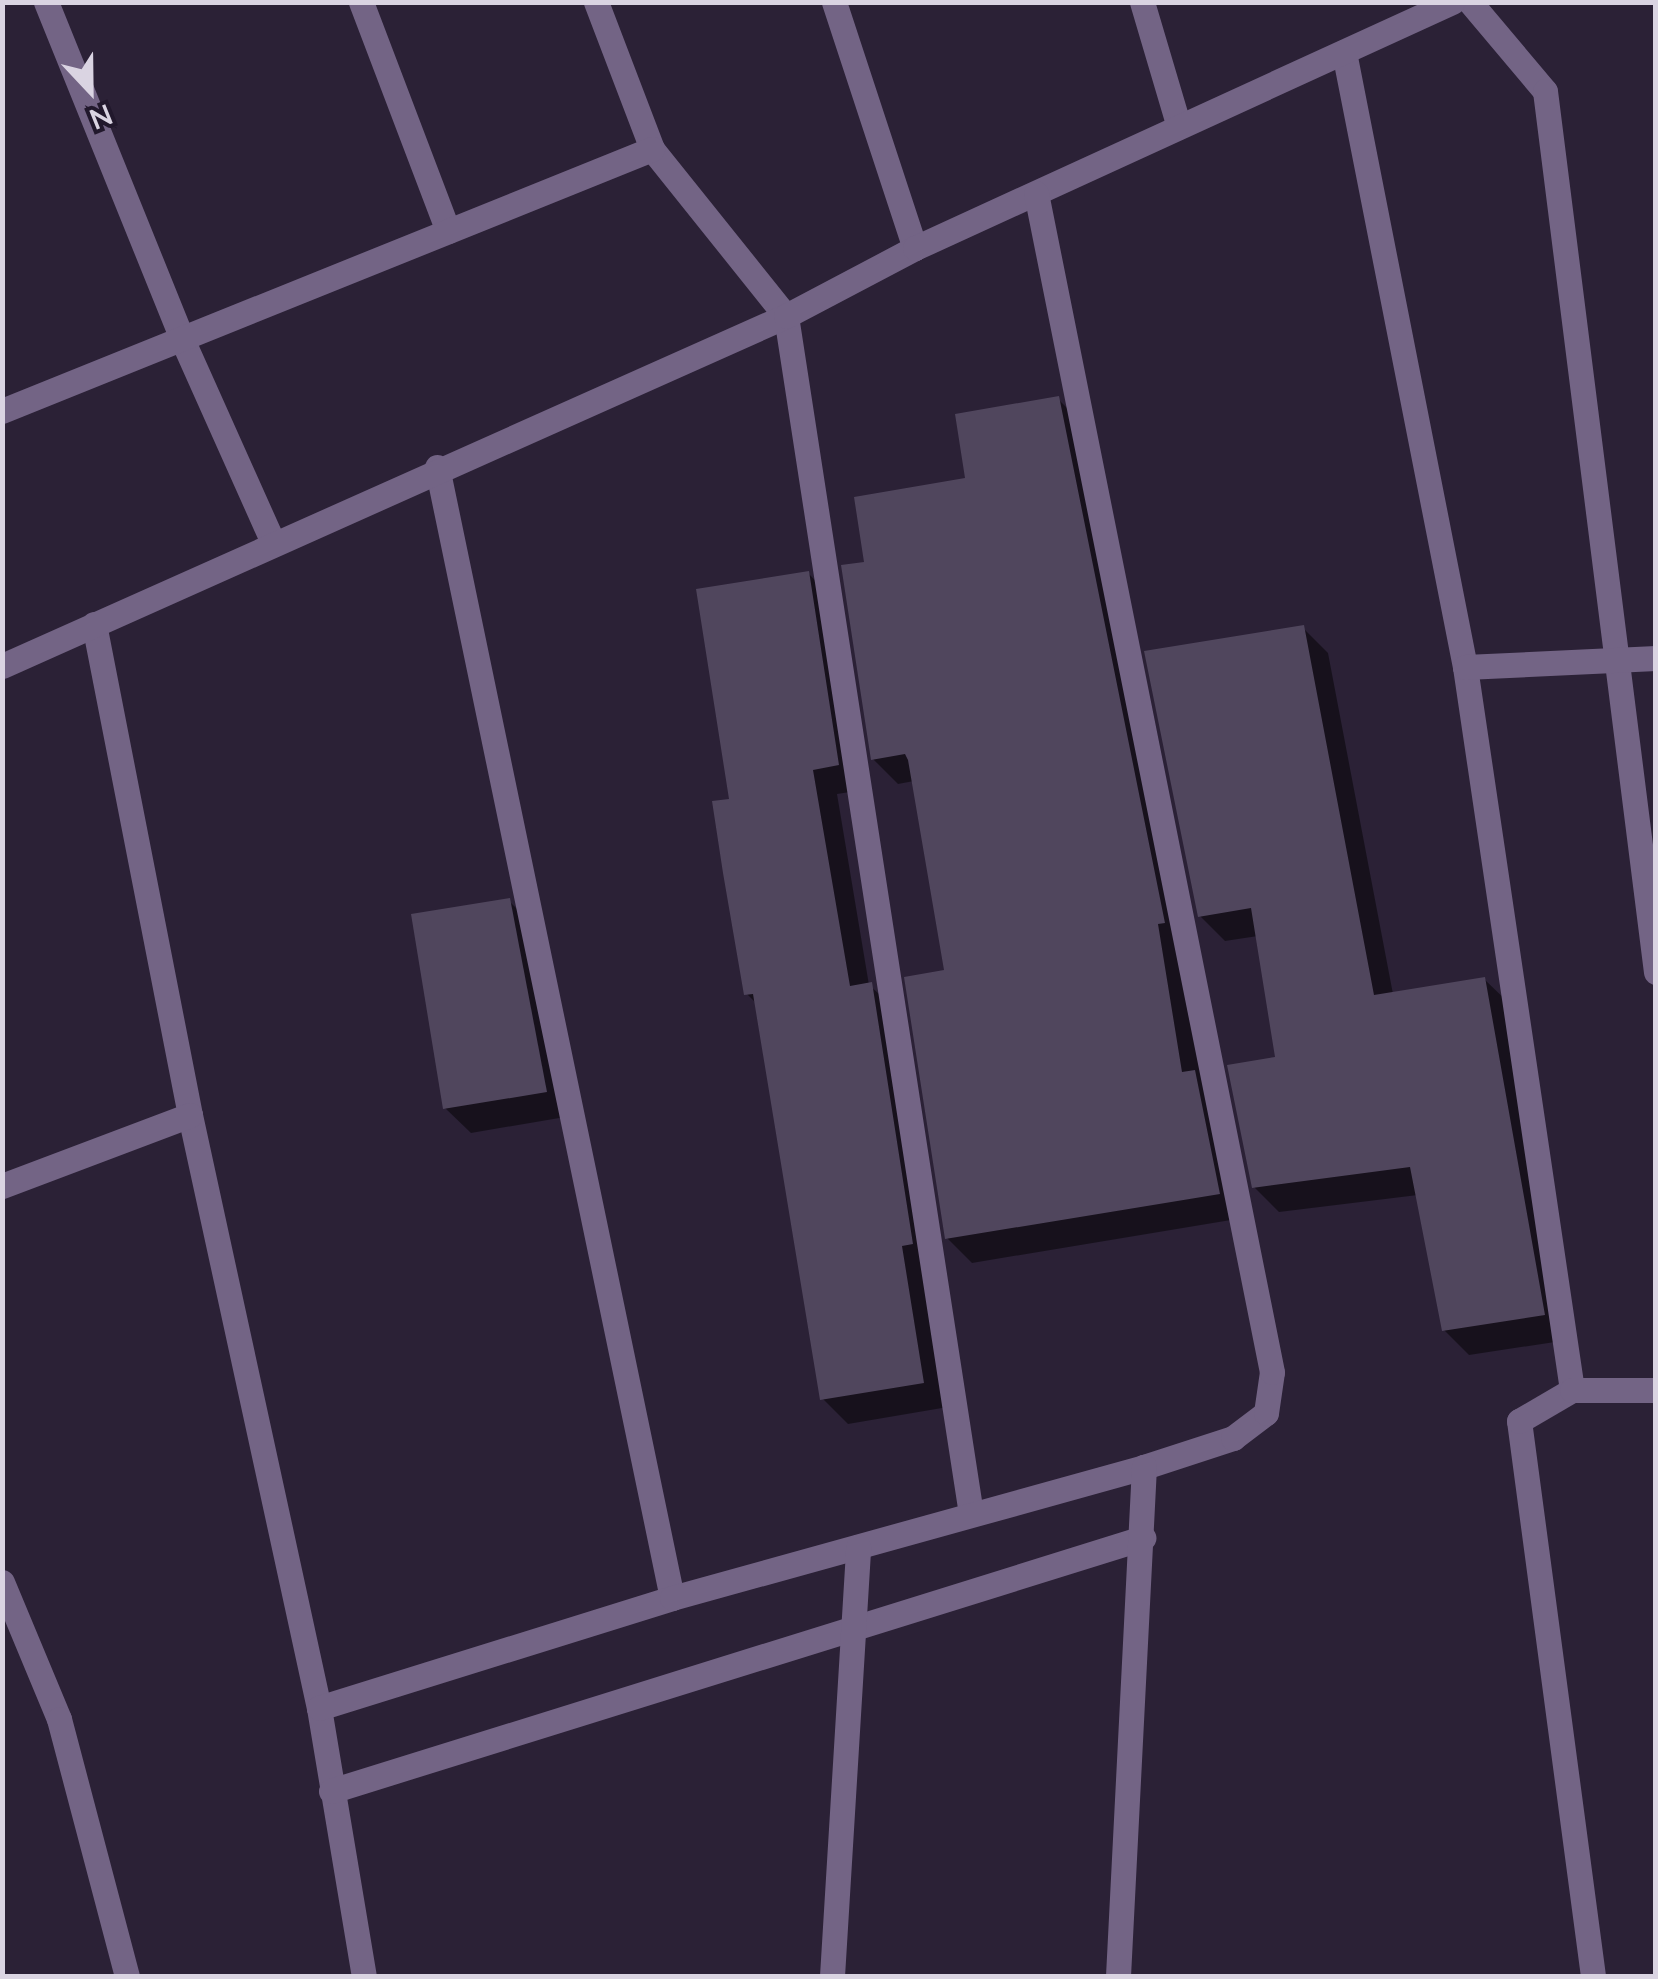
<!DOCTYPE html>
<html>
<head>
<meta charset="utf-8">
<style>
	body { margin:0 }
	#map { position:relative; width:1658px; height:1979px; overflow:hidden; background:#2b2136; font-family:Lato,sans-serif }
	div>[style] { position:absolute }
	.shadow>* { inset:0; background:#0007 }
	.building>* { inset:0; background:#50465d }
	.minor>* { height:25px; margin:-12.5px; padding:0 12.5px; transform-origin:12.5px; border-radius:12.5px; background:#736485 }
	span { translate:-50% -50%; white-space:nowrap; text-align:center; line-height:1.15; -webkit-text-stroke:8px #21182c; paint-order:stroke }
	.frame { position:absolute; inset:0; border:5px solid #dad4e2; pointer-events:none }
	.north { position:absolute; left:40px; top:40px; width:100px; height:100px; -webkit-text-stroke:8px #21182c; paint-order:stroke; rotate:158deg; font-size:28px; font-weight:700; line-height:40px; text-align:center; color:#dad4e2 }
	.north::after { content:''; display:block; margin:auto; width:35px; height:45px; background:#dad4e2; clip-path:polygon(50% 0,100% 100%,50% 72%,0 100%) }
</style>
</head>
<body>
<div id="map">
	<div class="shadow">
		<i style="clip-path:polygon(1058px 399px,1083px 424px,1243px 1218px,972px 1263px,947px 1238px,947px 972px,914px 781px,898px 784px,873px 759px,867px 564px)"></i>
		<i style="clip-path:polygon(808px 573px,833px 599px,863px 790px,837px 794px,869px 985px,897px 1010px,948px 1407px,848px 1424px,823px 1399px,757px 1004px,747px 994px,732px 801px)"></i>
		<i style="clip-path:polygon(1303px 628px,1328px 653px,1393px 994px,1484px 979px,1510px 1004px,1568px 1340px,1469px 1355px,1444px 1330px,1418px 1195px,1279px 1212px,1254px 1187px,1278px 1059px,1258px 936px,1225px 941px,1200px 916px)"></i>
		<i style="clip-path:polygon(509px 901px,534px 926px,571px 1116px,471px 1133px,445px 1108px)"></i>
	</div>
	<div class="building">
		<i style="clip-path:polygon(1059px 396px,1165px 923px,1158px 924px,1182px 1072px,1195px 1070px,1220px 1194px,945px 1239px,904px 977px,944px 970px,908px 760px,905px 754px,871px 760px,841px 565px,864px 562px,854px 497px,965px 478px,955px 414px)"></i>
		<i style="clip-path:polygon(809px 571px,839px 765px,813px 770px,850px 986px,872px 982px,913px 1244px,902px 1246px,924px 1383px,820px 1400px,753px 994px,744px 995px,723px 873px,712px 801px,729px 799px,696px 589px)"></i>
		<i style="clip-path:polygon(1304px 625px,1374px 995px,1485px 977px,1545px 1315px,1442px 1331px,1410px 1167px,1252px 1188px,1227px 1065px,1275px 1057px,1251px 908px,1198px 917px,1144px 651px)"></i>
		<i style="clip-path:polygon(510px 898px,547px 1092px,443px 1109px,411px 914px)"></i>
	</div>
	<div class="minor">
		<i style="left:46px;top:2px;width:363px;rotate:68deg"></i>
		<i style="left:182px;top:339px;width:222px;rotate:65.9deg"></i>
		<i style="left:361px;top:2px;width:245px;rotate:69.2deg"></i>
		<i style="left:596px;top:2px;width:157px;rotate:69.1deg"></i>
		<i style="left:652px;top:149px;width:214px;rotate:51.3deg"></i>
		<i style="left:786px;top:316px;width:1212px;rotate:81.22deg"></i>
		<i style="left:834px;top:2px;width:259px;rotate:71.8deg"></i>
		<i style="left:1142px;top:2px;width:130px;rotate:73.5deg"></i>
		<i style="left:1470px;top:2px;width:116px;rotate:49.9deg"></i>
		<i style="left:1545px;top:91px;width:888px;rotate:82.82deg"></i>
		<i style="left:1344px;top:52px;width:627px;rotate:78.87deg"></i>
		<i style="left:1465px;top:667px;width:731px;rotate:81.58deg"></i>
		<i style="left:2px;top:411px;width:701px;rotate:-21.95deg"></i>
		<i style="left:437px;top:467px;width:1155px;rotate:78.26deg"></i>
		<i style="left:94px;top:624px;width:500px;rotate:78.94deg"></i>
		<i style="left:190px;top:1115px;width:607px;rotate:77.73deg"></i>
		<i style="left:319px;top:1708px;width:272px;rotate:80.5deg"></i>
		<i style="left:2px;top:666px;width:859px;rotate:-24.06deg"></i>
		<i style="left:786px;top:316px;width:146px;rotate:-27.8deg"></i>
		<i style="left:915px;top:248px;width:591px;rotate:-24.61deg"></i>
		<i style="left:1465px;top:667px;width:191px;rotate:-2.7deg"></i>
		<i style="left:2px;top:1186px;width:201px;rotate:-20.7deg"></i>
		<i style="left:2px;top:1582px;width:148px;rotate:67.4deg"></i>
		<i style="left:59px;top:1719px;width:266px;rotate:75.2deg"></i>
		<i style="left:319px;top:1708px;width:370px;rotate:-17.3deg"></i>
		<i style="left:672px;top:1598px;width:490px;rotate:-15.5deg"></i>
		<i style="left:1144px;top:1467px;width:94px;rotate:-18deg"></i>
		<i style="left:1233px;top:1438px;width:41px;rotate:-37.1deg"></i>
		<i style="left:1266px;top:1413px;width:41px;rotate:-81.7deg"></i>
		<i style="left:1272px;top:1372px;width:1202px;rotate:-101.32deg"></i>
		<i style="left:331px;top:1791px;width:851px;rotate:-17.31deg"></i>
		<i style="left:832px;top:1976px;width:430px;rotate:-86.5deg"></i>
		<i style="left:1118px;top:1976px;width:510px;rotate:-87.08deg"></i>
		<i style="left:1593px;top:1976px;width:560px;rotate:-97.59deg"></i>
		<i style="left:1519px;top:1421px;width:61px;rotate:-30.3deg"></i>
		<i style="left:1572px;top:1390px;width:84px"></i>
	</div>
	<div class="frame"></div>
	<div class="north">N</div>
</div>
</body>
</html>
